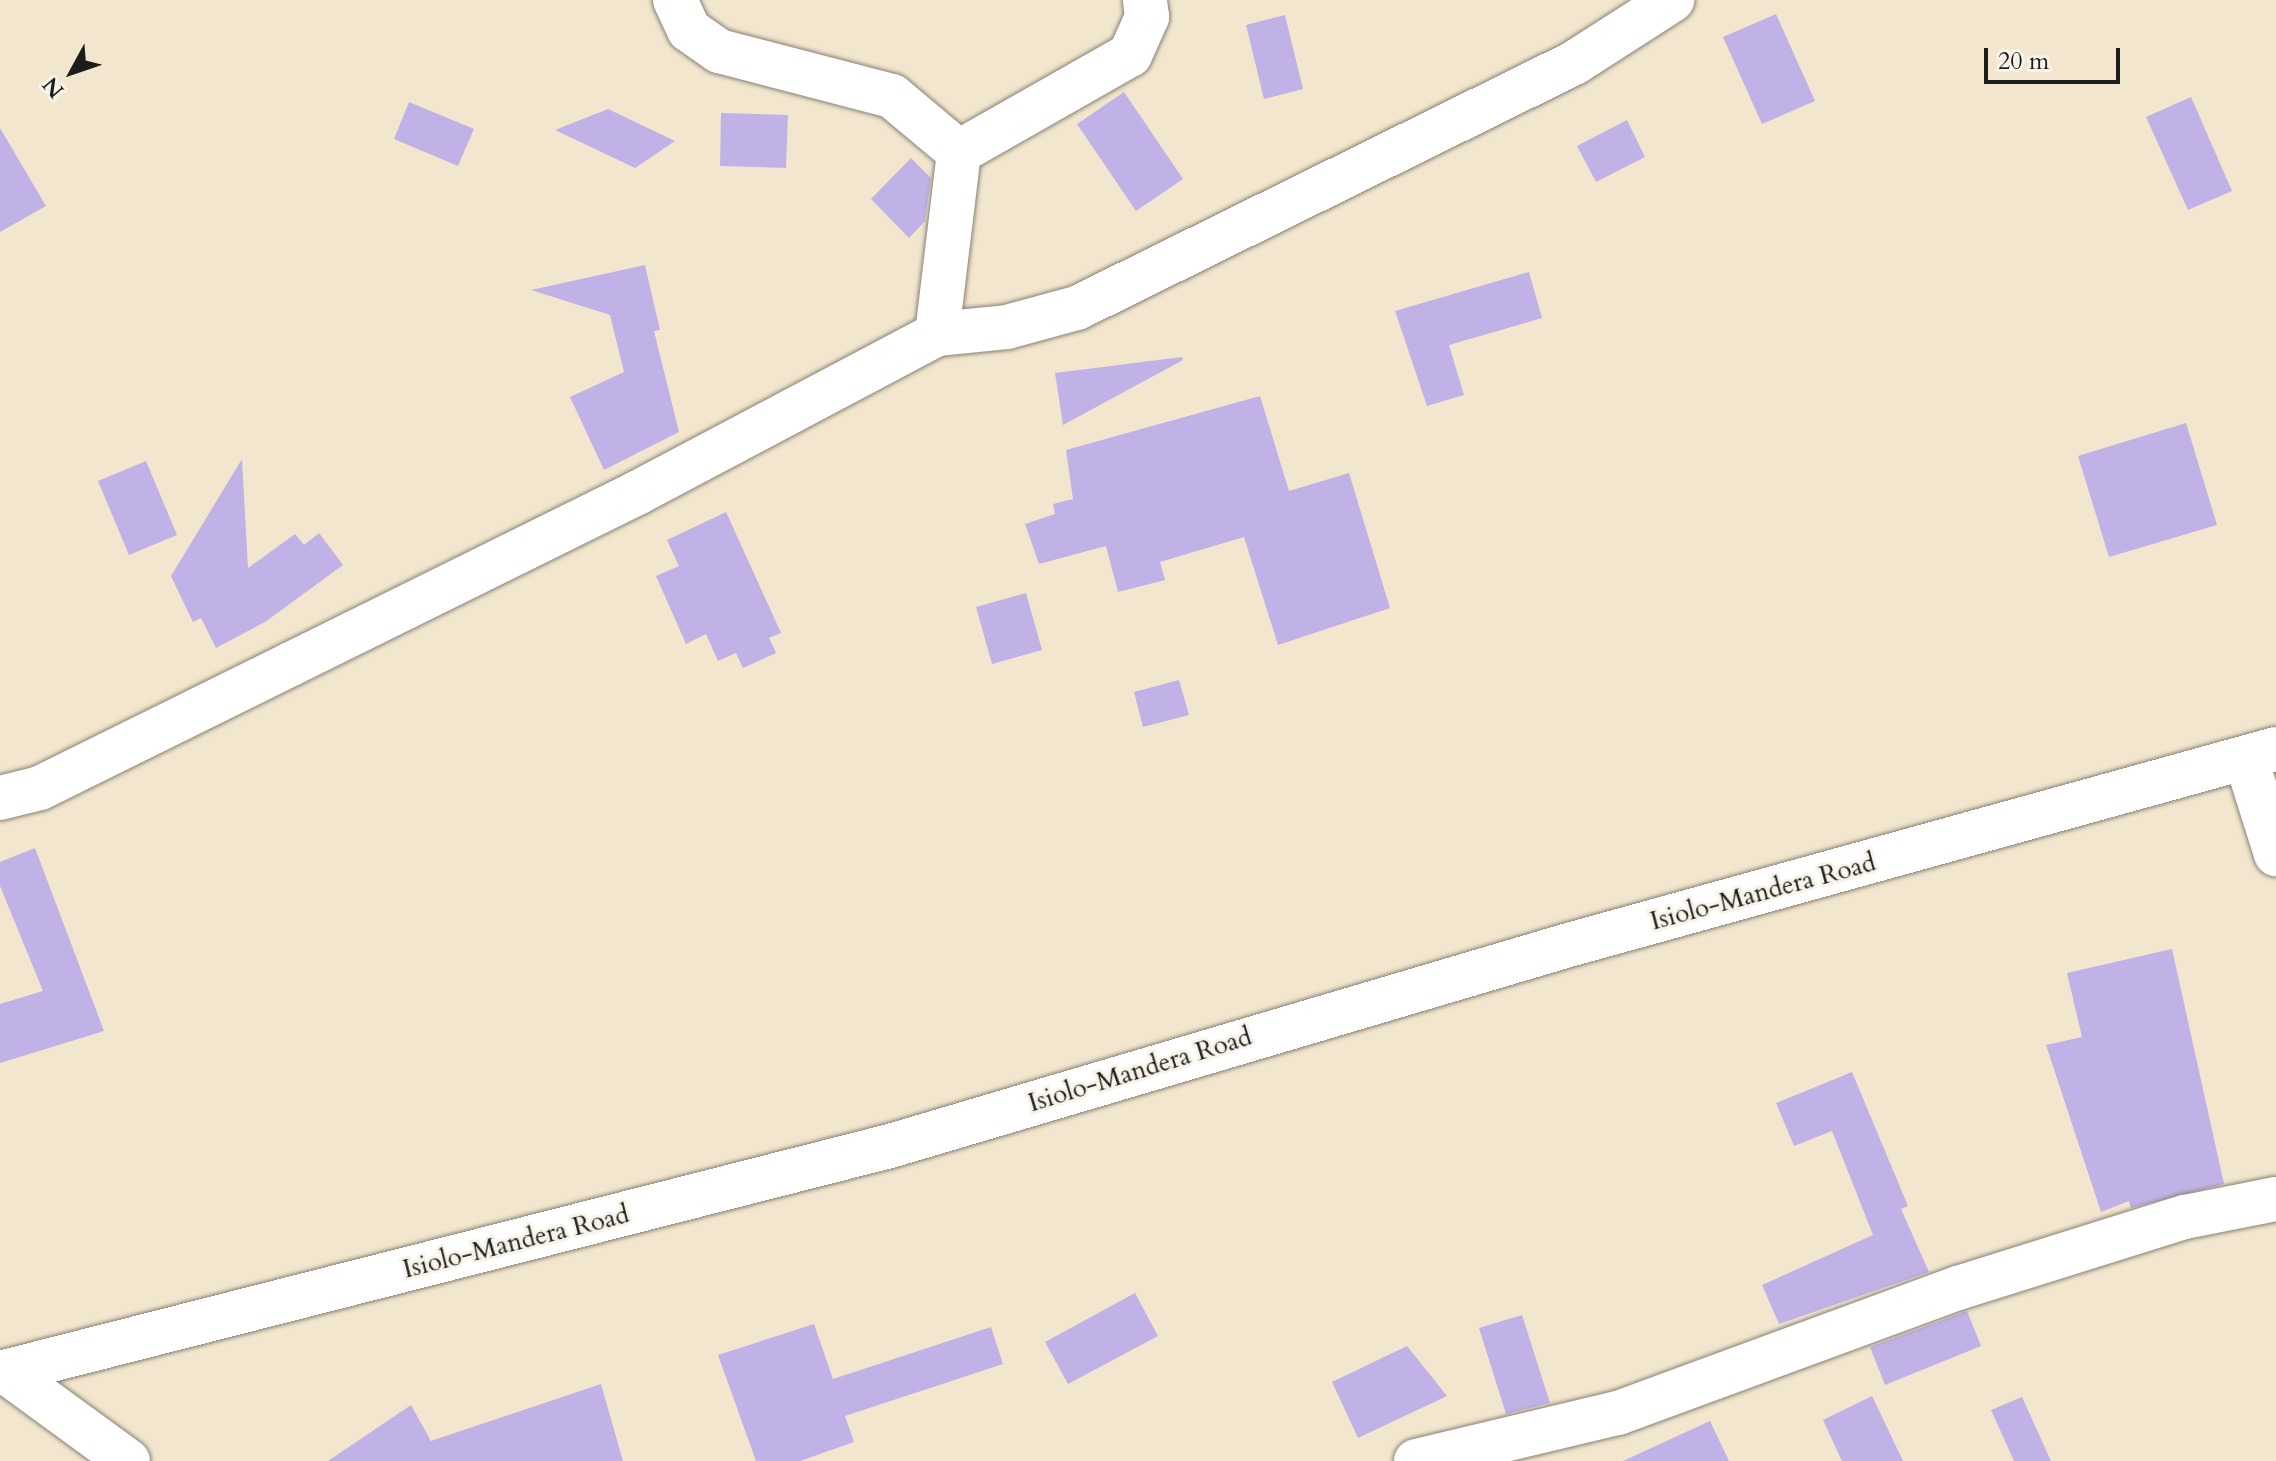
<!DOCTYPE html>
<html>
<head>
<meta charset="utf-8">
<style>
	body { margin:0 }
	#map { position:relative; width:2276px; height:1461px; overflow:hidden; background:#f2e6ce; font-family:Cardo,serif }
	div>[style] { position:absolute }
	.building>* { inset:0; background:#c0b2e6 }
	.roads { filter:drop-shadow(0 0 2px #878175) drop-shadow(0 0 2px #878175) }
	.minor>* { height:44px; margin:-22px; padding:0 22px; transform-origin:22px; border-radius:22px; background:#fff }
	.highway>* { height:44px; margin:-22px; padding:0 22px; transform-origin:22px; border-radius:22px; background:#fff }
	span { translate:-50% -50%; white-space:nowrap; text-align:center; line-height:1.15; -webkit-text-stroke:6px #f7f3e8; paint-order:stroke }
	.street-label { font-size:26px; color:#1c1c1c }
	.north { position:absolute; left:32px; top:32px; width:80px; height:80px; -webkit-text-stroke:6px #f7f3e8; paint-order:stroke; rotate:230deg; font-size:22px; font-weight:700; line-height:32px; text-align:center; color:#1c1c1c }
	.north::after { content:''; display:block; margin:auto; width:28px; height:36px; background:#1c1c1c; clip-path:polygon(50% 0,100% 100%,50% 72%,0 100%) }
	.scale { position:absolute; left:1984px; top:48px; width:136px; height:36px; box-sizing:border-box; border:4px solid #1c1c1c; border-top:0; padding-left:10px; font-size:24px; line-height:28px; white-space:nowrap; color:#1c1c1c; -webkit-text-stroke:6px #f7f3e8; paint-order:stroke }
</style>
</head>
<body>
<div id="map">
	<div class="building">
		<i style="clip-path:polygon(1776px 14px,1815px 101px,1762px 124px,1723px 37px)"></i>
		<i style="clip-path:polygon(1285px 15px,1303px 89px,1264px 99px,1246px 25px)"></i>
		<i style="clip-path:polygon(1124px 92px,1183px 179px,1136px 211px,1077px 124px)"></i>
		<i style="clip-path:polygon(2191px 97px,2232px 191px,2188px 210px,2146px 117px)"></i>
		<i style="clip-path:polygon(409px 102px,474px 129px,458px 166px,394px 139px)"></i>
		<i style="clip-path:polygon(608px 109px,675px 141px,635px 168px,555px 130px)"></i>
		<i style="clip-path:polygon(721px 113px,788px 115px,786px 168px,720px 166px)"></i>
		<i style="clip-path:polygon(1627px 120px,1645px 157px,1596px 182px,1577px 146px)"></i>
		<i style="clip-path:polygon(0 128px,46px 206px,0 232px)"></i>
		<i style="clip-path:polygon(911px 158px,931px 178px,925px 221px,909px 238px,871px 199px)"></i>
		<i style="clip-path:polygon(645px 265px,660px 330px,654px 331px,679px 432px,604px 470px,570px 397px,624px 372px,610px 315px,531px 290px)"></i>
		<i style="clip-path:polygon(1529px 272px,1542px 318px,1449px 345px,1464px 395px,1427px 406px,1395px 311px)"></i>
		<i style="clip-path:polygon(1182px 357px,1183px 360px,1063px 425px,1055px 373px)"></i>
		<i style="clip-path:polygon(1260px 396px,1289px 491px,1349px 473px,1390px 608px,1278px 645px,1244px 537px,1160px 562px,1165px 580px,1118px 592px,1106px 546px,1039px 564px,1025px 524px,1055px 514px,1053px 504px,1073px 499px,1066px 450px)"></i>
		<i style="clip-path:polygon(2186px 423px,2217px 525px,2109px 557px,2078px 456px)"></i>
		<i style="clip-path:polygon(242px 459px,248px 568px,295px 534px,304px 545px,319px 533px,343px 565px,265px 622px,216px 648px,201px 618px,193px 622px,171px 576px)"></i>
		<i style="clip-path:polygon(146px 461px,177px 535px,129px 555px,98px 481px)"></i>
		<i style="clip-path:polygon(726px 512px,781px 633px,769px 638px,776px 653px,743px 668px,736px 653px,718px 661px,706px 634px,686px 644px,656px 576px,679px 566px,667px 540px)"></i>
		<i style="clip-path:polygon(1026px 593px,1042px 650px,992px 664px,976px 607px)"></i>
		<i style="clip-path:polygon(1179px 680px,1189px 715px,1143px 727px,1134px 692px)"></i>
		<i style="clip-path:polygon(35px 848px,104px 1031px,0 1063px,0 1004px,43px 991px,0 886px,0 862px)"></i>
		<i style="clip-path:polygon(2172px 949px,2224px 1184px,2131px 1208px,2129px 1201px,2101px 1212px,2046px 1045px,2082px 1037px,2067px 973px)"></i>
		<i style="clip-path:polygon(1852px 1072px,1908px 1206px,1901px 1209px,1929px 1272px,1779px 1324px,1762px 1285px,1873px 1235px,1832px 1131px,1794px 1146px,1776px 1103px)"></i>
		<i style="clip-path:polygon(1135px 1293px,1158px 1336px,1068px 1384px,1045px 1342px)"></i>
		<i style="clip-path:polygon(1967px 1311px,1981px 1346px,1885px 1385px,1870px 1347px)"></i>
		<i style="clip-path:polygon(1522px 1315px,1550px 1403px,1506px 1414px,1479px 1328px)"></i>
		<i style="clip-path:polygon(814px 1324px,833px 1379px,991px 1327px,1003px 1364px,845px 1416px,854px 1442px,800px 1461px,756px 1461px,718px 1355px)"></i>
		<i style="clip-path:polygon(1407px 1346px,1447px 1396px,1358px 1438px,1332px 1382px)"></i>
		<i style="clip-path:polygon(601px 1384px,623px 1461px,328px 1461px,411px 1405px,431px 1441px)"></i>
		<i style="clip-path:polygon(1872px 1396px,1903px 1461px,1842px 1461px,1823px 1420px)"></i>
		<i style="clip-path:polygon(2022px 1397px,2051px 1461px,2014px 1461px,1991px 1410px)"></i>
		<i style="clip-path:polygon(1710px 1421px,1729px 1461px,1623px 1461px)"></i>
	</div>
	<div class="roads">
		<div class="minor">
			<i style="left:675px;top:0;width:33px;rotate:65deg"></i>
			<i style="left:689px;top:30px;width:37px;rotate:35deg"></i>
			<i style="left:719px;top:51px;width:179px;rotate:14.6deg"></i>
			<i style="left:892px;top:96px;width:87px;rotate:39.9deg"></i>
			<i style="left:937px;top:334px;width:183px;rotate:-83.1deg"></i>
			<i style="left:959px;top:152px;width:197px;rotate:-29.6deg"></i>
			<i style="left:1130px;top:55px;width:42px;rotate:-65.9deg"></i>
			<i style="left:1147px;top:17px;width:17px;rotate:-97deg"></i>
			<i style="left:2246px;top:759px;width:100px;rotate:72.5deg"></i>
			<i style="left:0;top:798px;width:41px;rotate:-14deg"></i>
			<i style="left:40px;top:788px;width:280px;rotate:-26.3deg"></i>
			<i style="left:291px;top:664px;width:386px;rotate:-26.3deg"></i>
			<i style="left:637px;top:493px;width:340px;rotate:-27.9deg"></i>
			<i style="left:937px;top:334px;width:70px;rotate:-5.7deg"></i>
			<i style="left:1007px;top:327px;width:73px;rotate:-15.2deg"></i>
			<i style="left:1077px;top:308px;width:554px;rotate:-26.24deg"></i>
			<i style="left:1574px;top:63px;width:117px;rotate:-32.7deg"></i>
			<i style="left:6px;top:1372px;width:151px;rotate:36.1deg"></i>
			<i style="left:1416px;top:1461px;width:208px;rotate:-13.4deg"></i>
			<i style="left:1618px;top:1413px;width:362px;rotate:-20.2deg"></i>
			<i style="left:1958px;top:1288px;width:238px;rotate:-17.4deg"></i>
			<i style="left:2185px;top:1217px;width:93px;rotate:-11.2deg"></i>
		</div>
		<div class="highway">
			<i style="left:0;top:1373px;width:918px;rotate:-14.31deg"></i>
			<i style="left:890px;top:1146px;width:704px;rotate:-16.5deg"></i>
			<i style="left:1565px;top:946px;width:738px;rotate:-15.49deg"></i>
		</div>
	</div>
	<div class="street-label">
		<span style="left:1763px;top:892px;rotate:-15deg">Isiolo-Mandera Road</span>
		<span style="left:1140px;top:1070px;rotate:-17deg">Isiolo-Mandera Road</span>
		<span style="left:516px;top:1242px;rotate:-14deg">Isiolo-Mandera Road</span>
	</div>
	<div class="north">N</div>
	<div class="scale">20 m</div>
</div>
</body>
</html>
